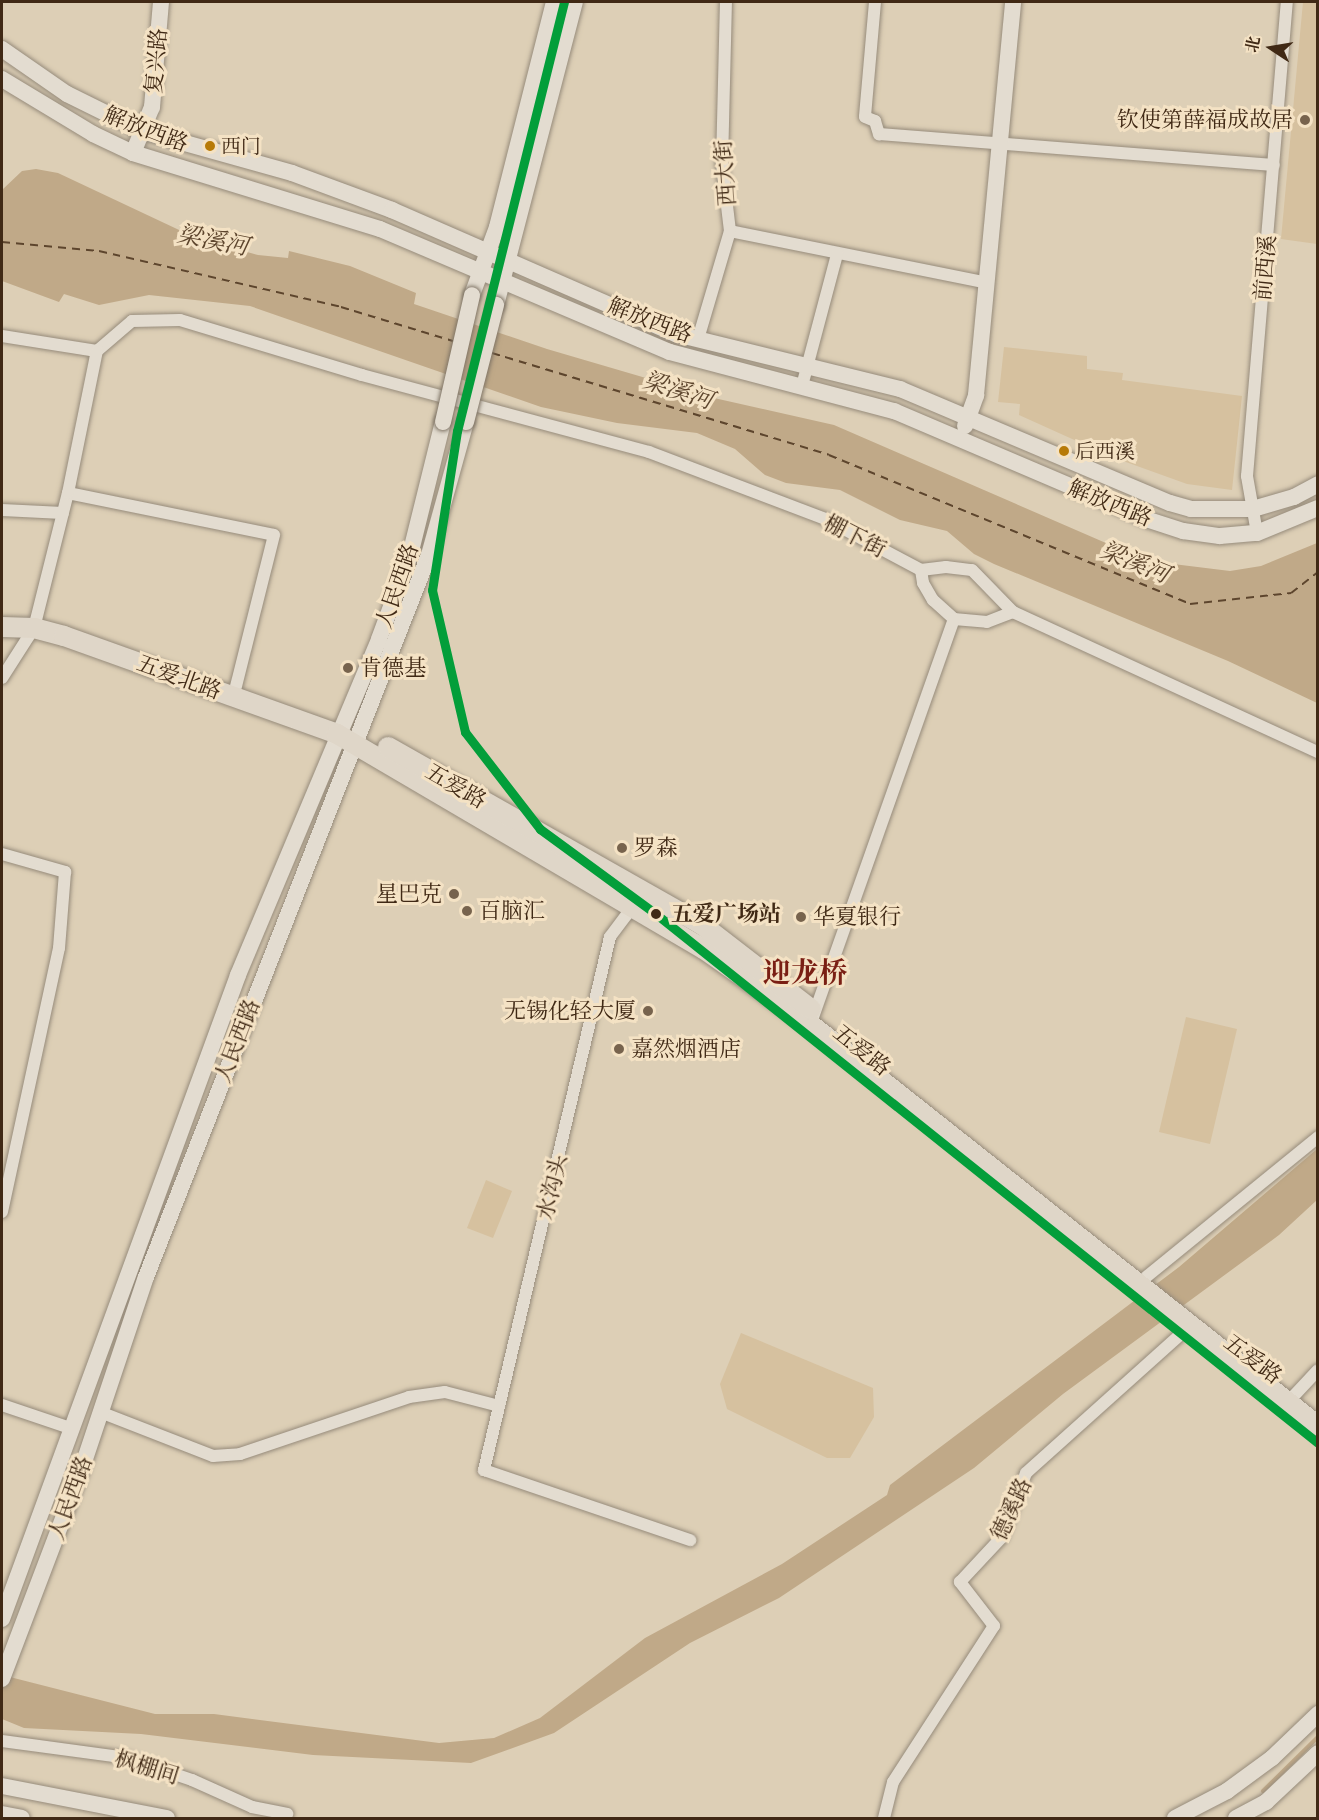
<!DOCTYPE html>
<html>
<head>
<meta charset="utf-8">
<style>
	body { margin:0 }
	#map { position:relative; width:1319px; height:1820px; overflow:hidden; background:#ddcfb6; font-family:"EB Garamond","Noto Serif SC",serif }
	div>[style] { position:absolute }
	.green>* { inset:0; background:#d6c19f }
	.water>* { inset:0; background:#c0a988 }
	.stream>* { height:4px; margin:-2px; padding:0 2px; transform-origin:2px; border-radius:2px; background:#c0a988 }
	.ferry>* { height:1.5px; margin-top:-0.75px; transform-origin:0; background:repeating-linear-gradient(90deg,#5d452d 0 8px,transparent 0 14px) }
	.roads { filter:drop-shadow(0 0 2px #968b7b) drop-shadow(0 0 2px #968b7b) }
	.street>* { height:12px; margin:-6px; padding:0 6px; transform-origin:6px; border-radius:6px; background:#e3dcd0 }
	.secondary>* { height:16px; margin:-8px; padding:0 8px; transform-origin:8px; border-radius:8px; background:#e3dcd0 }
	.primary>* { height:20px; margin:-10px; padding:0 10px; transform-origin:10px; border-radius:10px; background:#dfd6c8 }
	.bridges { filter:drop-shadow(0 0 2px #7f7465) drop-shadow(0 0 2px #7f7465) }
	.secondary-bridge>* { height:16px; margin:-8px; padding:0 8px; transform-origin:8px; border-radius:8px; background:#e3dcd0 }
	.metro-1>* { height:9px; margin:-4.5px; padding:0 4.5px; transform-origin:4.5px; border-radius:4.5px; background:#039e3a }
	.dots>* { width:16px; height:16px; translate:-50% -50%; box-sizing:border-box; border:3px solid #f4e2c4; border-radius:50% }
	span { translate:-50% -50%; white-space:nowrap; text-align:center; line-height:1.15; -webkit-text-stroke:6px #f4e2c4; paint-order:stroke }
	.bus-label { font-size:20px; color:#402915 }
	.left { translate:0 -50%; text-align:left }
	.street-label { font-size:22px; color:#402915 }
	.poi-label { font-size:22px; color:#402915 }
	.right { translate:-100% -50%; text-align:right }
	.stop-label { font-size:22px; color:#402915; font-weight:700 }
	.water-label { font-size:24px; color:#5d452d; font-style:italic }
	.district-label { font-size:28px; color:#7a1f14; font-weight:700 }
	.frame { position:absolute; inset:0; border:3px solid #402915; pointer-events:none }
	.north { position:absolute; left:1241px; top:18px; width:60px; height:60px; -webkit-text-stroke:4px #f4e2c4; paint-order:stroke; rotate:282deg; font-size:16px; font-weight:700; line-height:24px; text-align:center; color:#402915 }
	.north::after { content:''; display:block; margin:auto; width:21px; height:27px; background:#402915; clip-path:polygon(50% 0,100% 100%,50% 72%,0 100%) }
</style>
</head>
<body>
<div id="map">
	<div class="green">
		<i style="clip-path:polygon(1303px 2px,1317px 2px,1317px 244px,1281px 239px)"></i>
		<i style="clip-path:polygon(1004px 347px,1087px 356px,1087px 369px,1123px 373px,1122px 380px,1242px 396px,1232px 490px,1187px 484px,1112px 457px,1019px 415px,1020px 404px,998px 402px)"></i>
		<i style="clip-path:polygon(1186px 1017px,1237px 1029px,1210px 1144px,1159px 1132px)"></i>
		<i style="clip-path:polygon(486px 1180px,512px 1191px,493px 1238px,467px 1228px)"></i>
		<i style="clip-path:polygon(741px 1333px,873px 1388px,874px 1417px,850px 1458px,827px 1458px,727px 1409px,720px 1384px)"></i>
	</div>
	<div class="water">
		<i style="clip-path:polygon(36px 169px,58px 173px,194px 237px,258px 255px,288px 258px,289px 251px,350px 266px,416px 293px,414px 304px,547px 349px,714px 398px,834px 425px,1122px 550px,1165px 563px,1230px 571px,1261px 566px,1317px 543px,1317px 703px,1228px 661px,994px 564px,974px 554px,947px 531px,900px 520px,840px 490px,786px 483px,765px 475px,735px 449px,697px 433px,617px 423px,541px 407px,250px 306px,149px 295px,99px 305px,64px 294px,59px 302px,2px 281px,2px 190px,22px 171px)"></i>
		<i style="clip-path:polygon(1317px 1149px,1317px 1200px,1279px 1235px,1063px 1394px,974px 1468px,779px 1598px,690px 1643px,554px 1733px,471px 1763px,313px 1755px,141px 1734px,24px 1728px,2px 1719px,2px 1675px,155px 1714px,214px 1714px,439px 1743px,494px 1738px,540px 1718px,645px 1638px,782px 1564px,887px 1495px,890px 1485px,1179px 1267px)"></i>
	</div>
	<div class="stream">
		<i style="left:1263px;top:1791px;width:77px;rotate:-44.5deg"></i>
	</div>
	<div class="ferry">
		<i style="left:2px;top:242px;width:97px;rotate:5.3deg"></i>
		<i style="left:99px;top:251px;width:248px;rotate:13deg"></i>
		<i style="left:341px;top:307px;width:117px;rotate:16.9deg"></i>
		<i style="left:492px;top:353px;width:352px;rotate:16.8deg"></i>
		<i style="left:829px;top:455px;width:391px;rotate:22.4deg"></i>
		<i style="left:1190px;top:604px;width:102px;rotate:-6.2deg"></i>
		<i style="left:1291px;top:593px;width:34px;rotate:-38deg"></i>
	</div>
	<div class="roads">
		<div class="street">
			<i style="left:875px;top:2px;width:115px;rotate:95deg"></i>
			<i style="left:865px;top:117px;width:11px;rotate:22deg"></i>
			<i style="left:875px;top:121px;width:14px;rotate:73deg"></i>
			<i style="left:879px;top:134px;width:396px;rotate:4.5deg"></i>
			<i style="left:730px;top:231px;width:263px;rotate:11.4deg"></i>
			<i style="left:2px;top:336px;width:96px;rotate:9deg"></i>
			<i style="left:97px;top:351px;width:46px;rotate:-40.6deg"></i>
			<i style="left:132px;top:321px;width:48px;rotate:-1.2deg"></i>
			<i style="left:180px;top:320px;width:190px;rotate:16.8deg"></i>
			<i style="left:362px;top:375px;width:297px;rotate:15deg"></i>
			<i style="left:649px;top:452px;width:188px;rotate:20.8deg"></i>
			<i style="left:825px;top:519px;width:109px;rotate:28deg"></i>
			<i style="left:921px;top:570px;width:25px;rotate:-7deg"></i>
			<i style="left:946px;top:567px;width:26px;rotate:7deg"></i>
			<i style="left:972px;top:570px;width:59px;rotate:45.7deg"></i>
			<i style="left:1013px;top:612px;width:336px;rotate:24.7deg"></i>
			<i style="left:698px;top:339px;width:113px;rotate:-73.5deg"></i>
			<i style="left:730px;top:231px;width:67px;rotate:-96.8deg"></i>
			<i style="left:722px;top:164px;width:162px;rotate:-88.6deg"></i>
			<i style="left:802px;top:386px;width:137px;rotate:-75.1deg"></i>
			<i style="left:68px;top:493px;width:210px;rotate:11.5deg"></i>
			<i style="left:274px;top:535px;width:156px;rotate:104.1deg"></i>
			<i style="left:2px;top:510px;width:61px;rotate:2.8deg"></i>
			<i style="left:1257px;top:533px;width:58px;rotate:-100deg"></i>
			<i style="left:1247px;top:476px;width:476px;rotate:-85.2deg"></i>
			<i style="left:921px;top:570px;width:13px;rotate:81deg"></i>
			<i style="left:923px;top:583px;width:20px;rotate:60deg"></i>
			<i style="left:933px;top:600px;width:28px;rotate:42deg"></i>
			<i style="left:954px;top:619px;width:33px;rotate:5deg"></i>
			<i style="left:987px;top:622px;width:28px;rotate:-21deg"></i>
			<i style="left:2px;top:678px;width:59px;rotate:-57.4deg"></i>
			<i style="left:34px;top:628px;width:139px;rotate:-75.9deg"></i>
			<i style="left:68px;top:493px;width:145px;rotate:-78.5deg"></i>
			<i style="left:2px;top:854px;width:66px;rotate:15.9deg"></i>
			<i style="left:65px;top:872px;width:76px;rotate:94.5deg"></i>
			<i style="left:59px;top:948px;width:270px;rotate:102.2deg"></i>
			<i style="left:631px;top:909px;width:35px;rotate:127deg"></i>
			<i style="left:610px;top:937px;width:548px;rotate:103.3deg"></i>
			<i style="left:484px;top:1470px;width:218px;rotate:18.8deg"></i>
			<i style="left:813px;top:1017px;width:422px;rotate:-70.5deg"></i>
			<i style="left:1146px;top:1277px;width:222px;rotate:-39.1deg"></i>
			<i style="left:1289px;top:1401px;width:42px;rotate:-46.9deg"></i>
			<i style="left:2px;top:1405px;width:75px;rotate:18.7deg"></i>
			<i style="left:100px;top:1412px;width:121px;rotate:21.3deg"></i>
			<i style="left:213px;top:1456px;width:27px;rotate:-4deg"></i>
			<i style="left:240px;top:1454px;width:178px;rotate:-18.6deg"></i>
			<i style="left:409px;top:1397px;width:36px;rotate:-8deg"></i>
			<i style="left:445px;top:1392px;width:56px;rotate:14.5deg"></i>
			<i style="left:2px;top:1741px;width:126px;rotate:7.7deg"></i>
			<i style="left:127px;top:1758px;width:69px;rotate:18.7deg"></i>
			<i style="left:192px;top:1780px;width:66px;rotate:24.2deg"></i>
			<i style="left:252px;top:1807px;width:36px;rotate:11deg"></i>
			<i style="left:884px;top:1818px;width:37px;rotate:-76deg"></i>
			<i style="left:893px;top:1782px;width:186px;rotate:-57.1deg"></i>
			<i style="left:994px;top:1626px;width:56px;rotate:-127.7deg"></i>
			<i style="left:960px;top:1582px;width:62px;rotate:-47deg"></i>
			<i style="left:1002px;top:1537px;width:68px;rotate:-69.4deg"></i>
			<i style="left:1026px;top:1473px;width:222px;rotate:-41.9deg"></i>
		</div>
		<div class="secondary">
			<i style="left:2px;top:49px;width:79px;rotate:34.7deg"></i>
			<i style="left:67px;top:94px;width:84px;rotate:26.3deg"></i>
			<i style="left:142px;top:131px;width:156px;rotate:15.6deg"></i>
			<i style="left:292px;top:173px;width:107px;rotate:20.3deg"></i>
			<i style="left:392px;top:210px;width:310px;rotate:23.6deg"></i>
			<i style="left:676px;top:334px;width:231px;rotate:13.8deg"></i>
			<i style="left:900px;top:389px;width:293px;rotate:22.9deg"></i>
			<i style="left:1170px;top:503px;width:22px;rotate:16deg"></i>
			<i style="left:1191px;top:509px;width:62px"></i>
			<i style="left:1253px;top:509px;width:43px;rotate:-16.3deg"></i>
			<i style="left:1294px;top:497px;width:27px;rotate:-28deg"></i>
			<i style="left:2px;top:79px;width:106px;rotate:31.1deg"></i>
			<i style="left:93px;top:134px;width:44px;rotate:25.4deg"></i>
			<i style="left:133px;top:153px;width:258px;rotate:17.1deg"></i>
			<i style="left:380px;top:229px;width:315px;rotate:23deg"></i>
			<i style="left:670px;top:352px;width:232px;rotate:14.8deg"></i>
			<i style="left:894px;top:411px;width:277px;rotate:23.1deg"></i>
			<i style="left:1149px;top:520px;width:36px;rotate:18deg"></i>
			<i style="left:1183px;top:531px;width:37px;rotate:8deg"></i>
			<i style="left:1220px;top:536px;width:37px;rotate:-5deg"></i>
			<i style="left:1257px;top:533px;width:66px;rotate:-22.3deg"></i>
			<i style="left:133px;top:153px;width:50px;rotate:-67.6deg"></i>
			<i style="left:152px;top:107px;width:105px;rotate:-85.1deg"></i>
			<i style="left:472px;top:295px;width:72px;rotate:-69.8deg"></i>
			<i style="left:497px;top:227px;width:232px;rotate:-75.8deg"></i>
			<i style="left:496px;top:305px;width:313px;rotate:-75.4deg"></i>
			<i style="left:965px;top:426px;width:33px;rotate:-70deg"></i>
			<i style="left:976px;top:395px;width:395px;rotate:-84.6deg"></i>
			<i style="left:2px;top:1619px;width:686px;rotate:-69.87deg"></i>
			<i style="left:238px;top:975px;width:364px;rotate:-67.2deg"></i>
			<i style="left:379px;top:639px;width:90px;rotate:-69.7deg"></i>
			<i style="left:410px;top:555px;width:137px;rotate:-76.1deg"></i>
			<i style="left:2px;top:1679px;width:226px;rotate:-69.2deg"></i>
			<i style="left:82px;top:1468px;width:201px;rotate:-71.5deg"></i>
			<i style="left:146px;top:1277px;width:775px;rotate:-68.6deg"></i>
			<i style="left:429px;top:555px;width:138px;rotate:-74.5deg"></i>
			<i style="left:2px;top:1786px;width:168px;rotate:11deg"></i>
			<i style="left:2px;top:1814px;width:20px;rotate:11deg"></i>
			<i style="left:1175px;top:1818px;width:59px;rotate:-27.4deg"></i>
			<i style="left:1227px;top:1791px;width:56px;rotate:-36.3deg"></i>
			<i style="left:1272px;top:1758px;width:64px;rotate:-43.7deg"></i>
			<i style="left:1236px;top:1818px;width:34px;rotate:-28deg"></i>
			<i style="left:1266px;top:1802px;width:71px;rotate:-43.3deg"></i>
		</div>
		<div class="primary">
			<i style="left:2px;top:627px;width:32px;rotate:2deg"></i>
			<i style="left:34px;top:628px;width:31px;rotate:15deg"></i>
			<i style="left:64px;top:636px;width:290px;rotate:19.7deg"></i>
			<i style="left:337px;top:734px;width:425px;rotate:30.4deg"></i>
			<i style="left:704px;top:949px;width:130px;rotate:35.3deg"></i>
			<i style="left:810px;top:1024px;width:648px;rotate:38.36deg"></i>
			<i style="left:388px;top:747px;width:360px;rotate:29.5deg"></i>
			<i style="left:701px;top:924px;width:139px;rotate:37.7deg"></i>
		</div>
	</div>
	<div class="bridges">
		<div class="secondary-bridge">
			<i style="left:443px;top:422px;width:130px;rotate:-77.1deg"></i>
			<i style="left:466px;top:422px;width:121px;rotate:-75.6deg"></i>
		</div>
	</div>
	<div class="metro-1">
		<i style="left:564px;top:2px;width:442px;rotate:104deg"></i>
		<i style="left:457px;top:431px;width:161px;rotate:98.9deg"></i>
		<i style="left:432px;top:590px;width:146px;rotate:76.9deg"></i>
		<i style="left:465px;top:732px;width:123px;rotate:52.3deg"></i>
		<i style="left:540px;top:829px;width:144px;rotate:36.2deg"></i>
		<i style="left:656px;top:914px;width:847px;rotate:38.63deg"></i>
	</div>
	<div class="dots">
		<i style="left:1305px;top:120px;background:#77634d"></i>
		<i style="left:210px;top:146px;background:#b77a07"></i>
		<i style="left:1064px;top:451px;background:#b77a07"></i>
		<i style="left:348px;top:668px;background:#77634d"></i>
		<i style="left:622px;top:848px;background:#77634d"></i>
		<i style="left:454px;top:894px;background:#77634d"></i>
		<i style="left:467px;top:911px;background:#77634d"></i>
		<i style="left:656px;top:914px;background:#402915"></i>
		<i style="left:801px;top:917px;background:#77634d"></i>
		<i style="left:648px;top:1011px;background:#77634d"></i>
		<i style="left:619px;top:1049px;background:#77634d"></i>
	</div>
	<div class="bus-label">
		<span class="left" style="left:221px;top:146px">西门</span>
		<span class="left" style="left:1075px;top:451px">后西溪</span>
	</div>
	<div class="street-label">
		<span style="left:156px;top:61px;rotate:-85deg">复兴路</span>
		<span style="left:146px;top:129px;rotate:21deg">解放西路</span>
		<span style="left:725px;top:173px;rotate:-94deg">西大街</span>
		<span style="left:1265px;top:268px;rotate:-85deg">前西溪</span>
		<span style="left:650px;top:320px;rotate:21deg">解放西路</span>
		<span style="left:1110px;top:503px;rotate:22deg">解放西路</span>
		<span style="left:855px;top:536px;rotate:27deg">棚下街</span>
		<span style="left:397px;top:586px;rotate:-71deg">人民西路</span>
		<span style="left:179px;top:677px;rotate:20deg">五爱北路</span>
		<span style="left:456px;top:786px;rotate:30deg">五爱路</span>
		<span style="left:237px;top:1041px;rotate:-69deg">人民西路</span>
		<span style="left:862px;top:1050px;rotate:39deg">五爱路</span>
		<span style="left:552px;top:1187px;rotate:-77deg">水沟头</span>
		<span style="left:1253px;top:1359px;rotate:37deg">五爱路</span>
		<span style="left:70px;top:1498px;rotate:-70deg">人民西路</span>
		<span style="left:1011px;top:1509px;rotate:-65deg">德溪路</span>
		<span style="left:147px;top:1767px;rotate:17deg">枫棚间</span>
	</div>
	<div class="poi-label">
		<span class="right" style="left:1293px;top:120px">钦使第薛福成故居</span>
		<span class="left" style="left:360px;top:668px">肯德基</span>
		<span class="left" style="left:634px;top:848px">罗森</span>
		<span class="right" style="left:442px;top:894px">星巴克</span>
		<span class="left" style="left:479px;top:911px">百脑汇</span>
		<span class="left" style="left:813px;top:917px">华夏银行</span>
		<span class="right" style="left:636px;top:1011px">无锡化轻大厦</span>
		<span class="left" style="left:631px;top:1049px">嘉然烟酒店</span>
	</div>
	<div class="stop-label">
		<span class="left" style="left:671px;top:914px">五爱广场站</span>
	</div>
	<div class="water-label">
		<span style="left:213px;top:240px;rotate:11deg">梁溪河</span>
		<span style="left:678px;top:390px;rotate:18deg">梁溪河</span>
		<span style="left:1135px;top:562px;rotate:22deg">梁溪河</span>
	</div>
	<div class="district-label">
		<span style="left:805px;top:972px">迎龙桥</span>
	</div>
	<div class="frame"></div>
	<div class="north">北</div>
</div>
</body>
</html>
